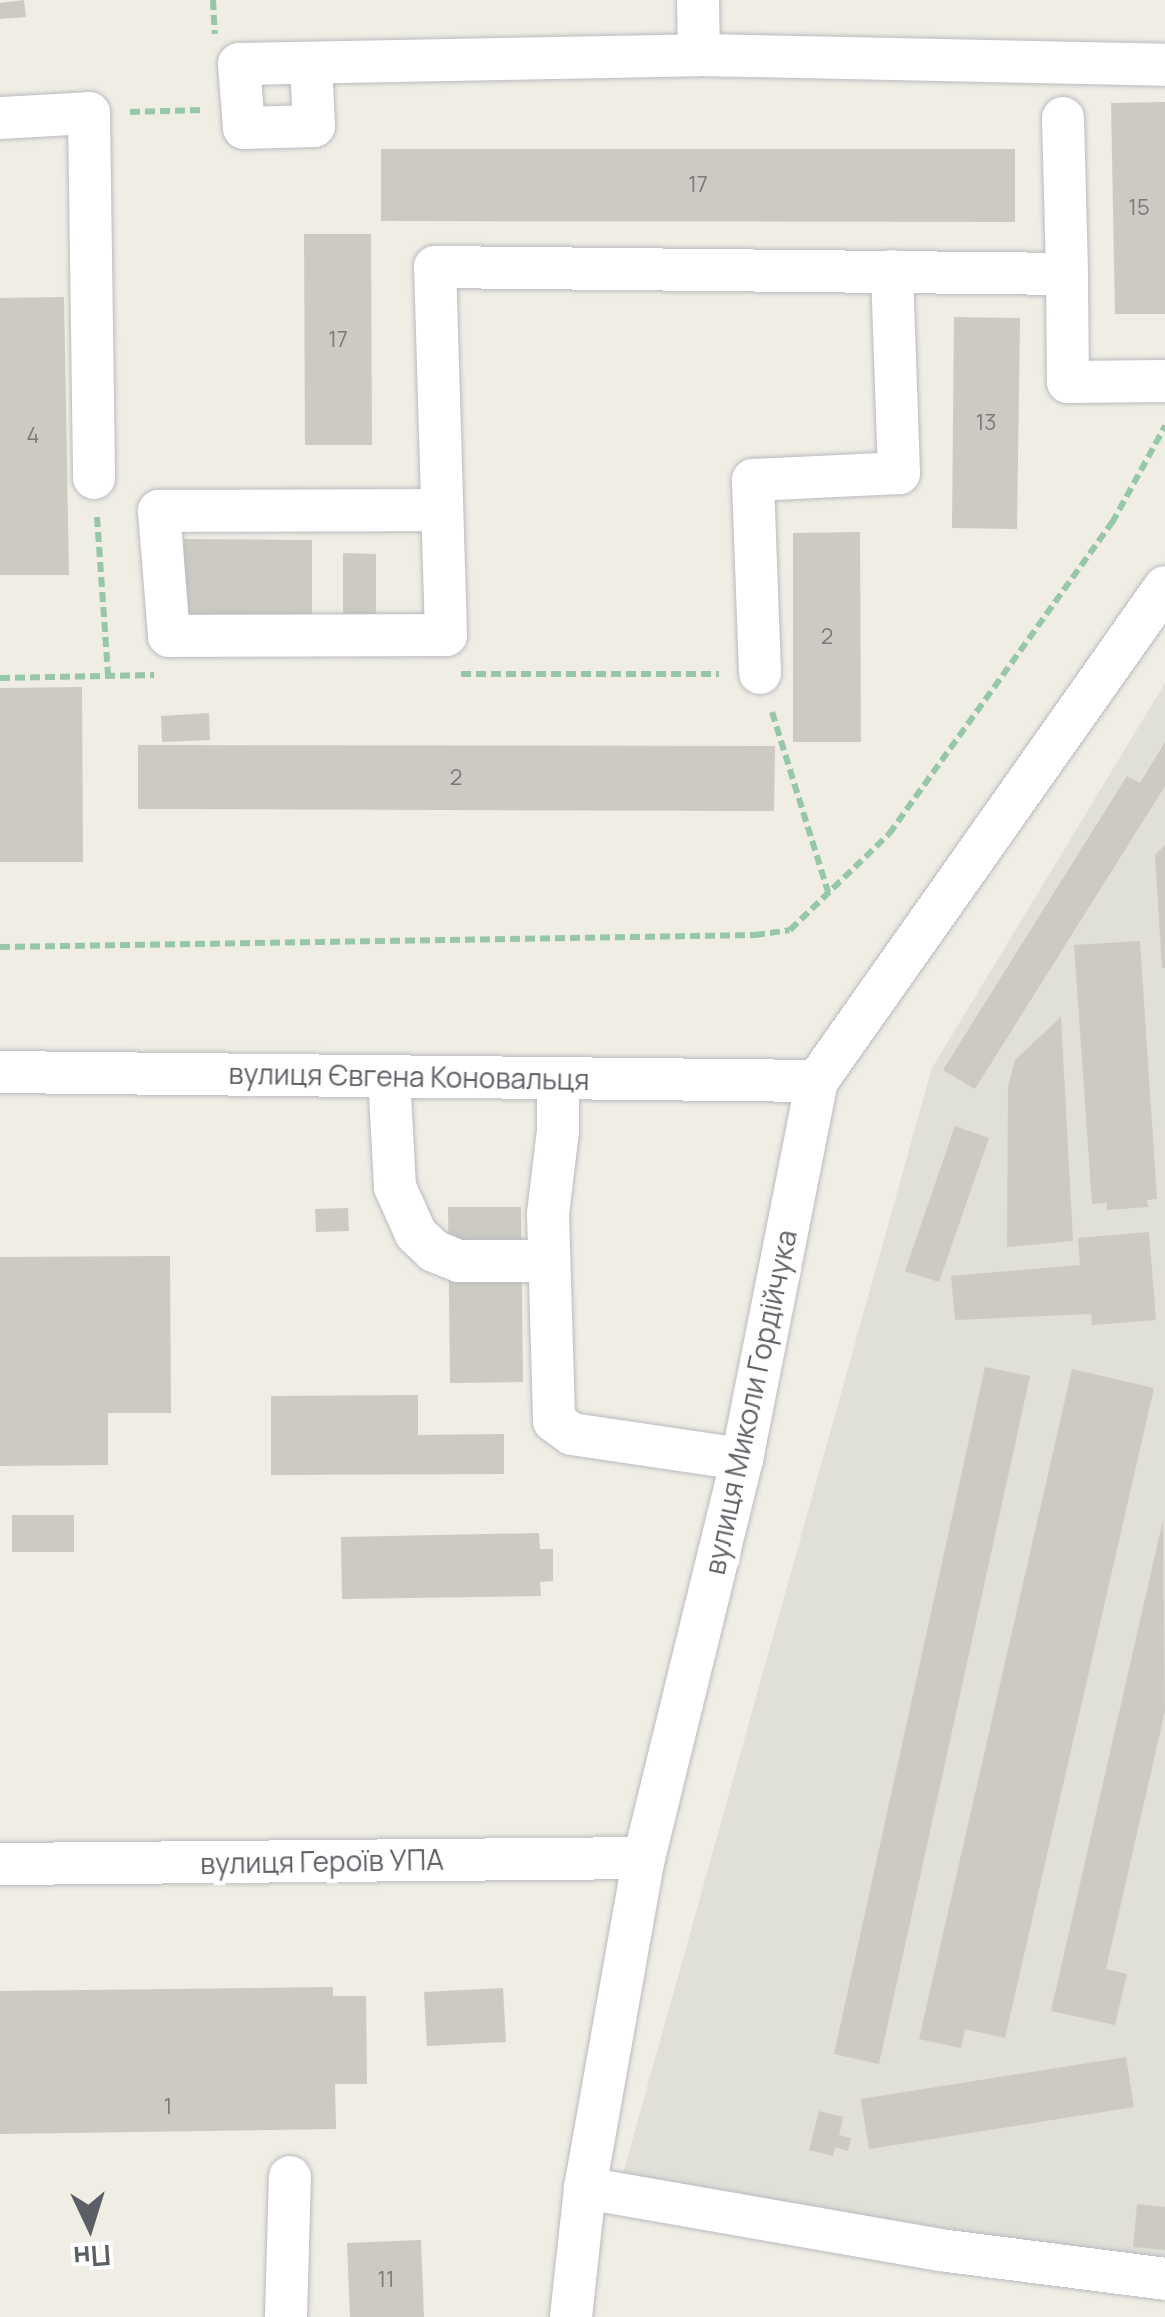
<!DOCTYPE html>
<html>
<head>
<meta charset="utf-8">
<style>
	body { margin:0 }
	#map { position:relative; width:1165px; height:2317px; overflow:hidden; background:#efede4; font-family:Manrope,sans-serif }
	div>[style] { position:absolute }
	.industrial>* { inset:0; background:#e0dfd8 }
	.building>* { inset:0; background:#cccac3 }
	.path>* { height:6px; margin-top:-3px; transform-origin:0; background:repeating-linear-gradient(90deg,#96c7a7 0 10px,transparent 0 15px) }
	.roads { filter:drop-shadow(0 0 2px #b9bbc0) drop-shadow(0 0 2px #b9bbc0) }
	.minor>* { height:42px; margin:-21px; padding:0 21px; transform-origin:21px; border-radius:21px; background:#fff }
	span { translate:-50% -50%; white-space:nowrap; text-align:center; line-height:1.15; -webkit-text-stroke:9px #fff; paint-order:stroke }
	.number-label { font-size:22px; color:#787a7c }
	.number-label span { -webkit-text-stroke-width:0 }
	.street-label { font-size:28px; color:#5c5f65 }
	.north { position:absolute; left:40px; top:2177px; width:100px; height:100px; -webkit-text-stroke:8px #fff; paint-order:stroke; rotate:176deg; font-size:28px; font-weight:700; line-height:40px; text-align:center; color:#5c5f65 }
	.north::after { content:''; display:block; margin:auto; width:35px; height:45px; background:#5c5f65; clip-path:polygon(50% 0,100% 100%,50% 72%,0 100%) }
</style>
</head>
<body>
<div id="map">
	<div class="industrial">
		<i style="clip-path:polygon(1165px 683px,1165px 2261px,942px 2233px,622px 2177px,932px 1068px)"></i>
	</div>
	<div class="building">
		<i style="clip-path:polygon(24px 0,26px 17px,0 19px,0 3px)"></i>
		<i style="clip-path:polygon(1165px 102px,1165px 314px,1115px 314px,1111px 103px)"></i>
		<i style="clip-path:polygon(381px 149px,1015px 149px,1015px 222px,381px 221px)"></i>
		<i style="clip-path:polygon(304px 234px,371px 234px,372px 445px,305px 445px)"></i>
		<i style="clip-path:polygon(64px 297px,69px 575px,0 575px,0 298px)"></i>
		<i style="clip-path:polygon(954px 317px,1020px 318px,1017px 529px,952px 528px)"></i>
		<i style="clip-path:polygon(860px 532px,861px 742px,793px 742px,793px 533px)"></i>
		<i style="clip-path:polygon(184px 539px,312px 540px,312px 615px,183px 614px)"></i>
		<i style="clip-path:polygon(343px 553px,376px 554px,376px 615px,343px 615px)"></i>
		<i style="clip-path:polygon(82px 687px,83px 862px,0 862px,0 688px)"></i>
		<i style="clip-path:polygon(209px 713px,210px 740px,162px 742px,161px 716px)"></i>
		<i style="clip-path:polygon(1165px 742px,1165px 786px,975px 1089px,943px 1070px,1127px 776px,1140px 783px)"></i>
		<i style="clip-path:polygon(138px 745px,775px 746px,774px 811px,138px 809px)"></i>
		<i style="clip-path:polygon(1165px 845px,1165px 968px,1162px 968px,1155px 855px)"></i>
		<i style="clip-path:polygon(1140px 941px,1157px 1199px,1147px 1200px,1148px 1207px,1107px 1210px,1107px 1203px,1092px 1204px,1074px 945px)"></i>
		<i style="clip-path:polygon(1061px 1017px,1073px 1241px,1007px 1247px,1008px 1087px,1015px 1060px)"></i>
		<i style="clip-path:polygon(955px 1126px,989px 1138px,939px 1282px,905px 1271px)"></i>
		<i style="clip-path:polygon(448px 1207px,521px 1207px,523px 1382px,450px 1383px)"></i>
		<i style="clip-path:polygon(348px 1208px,349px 1231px,316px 1232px,315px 1209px)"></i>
		<i style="clip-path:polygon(1149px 1232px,1156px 1320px,1092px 1325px,1091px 1314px,955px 1320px,951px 1276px,1080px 1265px,1078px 1238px)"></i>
		<i style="clip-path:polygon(170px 1256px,171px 1413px,108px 1413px,108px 1465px,0 1466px,0 1257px)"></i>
		<i style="clip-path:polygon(985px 1367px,1030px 1376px,879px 2064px,834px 2054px)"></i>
		<i style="clip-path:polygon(1072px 1369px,1154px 1388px,1005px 2038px,965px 2029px,961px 2048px,919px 2039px)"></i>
		<i style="clip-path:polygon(418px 1395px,418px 1435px,504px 1434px,504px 1474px,271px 1475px,271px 1396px)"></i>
		<i style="clip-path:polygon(12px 1515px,74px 1515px,74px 1552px,12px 1552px)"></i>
		<i style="clip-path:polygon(1163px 1520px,1165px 1711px,1106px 1969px,1127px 1974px,1115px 2025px,1051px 2011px)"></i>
		<i style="clip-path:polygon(539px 1533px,540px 1549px,553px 1549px,553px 1581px,540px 1582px,541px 1596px,342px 1599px,341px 1537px)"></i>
		<i style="clip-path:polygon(333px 1987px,333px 1996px,366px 1996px,367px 2084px,335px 2084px,336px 2129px,0 2134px,0 1991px)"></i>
		<i style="clip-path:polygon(503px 1988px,506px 2042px,427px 2046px,424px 1992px)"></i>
		<i style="clip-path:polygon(1126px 2057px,1134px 2107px,869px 2149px,861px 2099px)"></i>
		<i style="clip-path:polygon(819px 2111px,843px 2117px,839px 2135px,851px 2138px,848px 2151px,835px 2147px,833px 2156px,809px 2150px)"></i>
		<i style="clip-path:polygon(1137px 2204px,1165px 2207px,1165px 2250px,1133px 2247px)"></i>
		<i style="clip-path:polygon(421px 2240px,424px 2317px,350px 2317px,347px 2243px)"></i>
	</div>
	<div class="path">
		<i style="left:213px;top:0;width:34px;rotate:87deg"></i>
		<i style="left:130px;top:112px;width:72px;rotate:-1.6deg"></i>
		<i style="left:97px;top:517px;width:158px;rotate:86deg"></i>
		<i style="left:461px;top:674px;width:258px"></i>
		<i style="left:0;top:678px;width:154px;rotate:-1.1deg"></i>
		<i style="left:772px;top:712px;width:189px;rotate:72.7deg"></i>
		<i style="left:0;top:947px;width:755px;rotate:-0.91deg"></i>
		<i style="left:755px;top:935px;width:35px;rotate:-8deg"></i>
		<i style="left:790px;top:930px;width:138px;rotate:-44.1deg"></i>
		<i style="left:889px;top:834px;width:383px;rotate:-54.4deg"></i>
		<i style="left:1112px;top:523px;width:111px;rotate:-61.3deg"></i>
	</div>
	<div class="roads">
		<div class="minor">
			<i style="left:698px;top:0;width:55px;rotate:89deg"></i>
			<i style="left:311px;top:64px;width:62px;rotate:87.2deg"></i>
			<i style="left:314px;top:126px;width:70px;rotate:178.4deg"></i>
			<i style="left:244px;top:128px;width:64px;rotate:-94.5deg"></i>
			<i style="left:239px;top:64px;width:460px;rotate:-1.1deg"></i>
			<i style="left:699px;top:55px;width:466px;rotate:1.2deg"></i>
			<i style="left:0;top:118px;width:89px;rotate:-3.2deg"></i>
			<i style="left:89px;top:113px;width:365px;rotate:89.2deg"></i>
			<i style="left:1063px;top:118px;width:156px;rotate:88.5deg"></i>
			<i style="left:442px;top:510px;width:283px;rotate:179.8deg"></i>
			<i style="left:159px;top:511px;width:125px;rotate:85.4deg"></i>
			<i style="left:169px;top:636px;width:277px;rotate:-0.2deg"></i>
			<i style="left:446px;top:635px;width:368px;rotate:-91.7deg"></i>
			<i style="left:435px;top:267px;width:632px;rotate:0.63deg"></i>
			<i style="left:1067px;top:274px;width:108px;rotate:89.5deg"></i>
			<i style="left:1068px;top:382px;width:97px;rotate:-0.6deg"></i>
			<i style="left:760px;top:673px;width:193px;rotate:-92.1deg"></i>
			<i style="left:753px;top:480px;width:146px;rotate:-2.7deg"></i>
			<i style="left:899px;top:473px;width:202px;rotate:-92deg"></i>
			<i style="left:0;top:1072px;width:817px;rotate:0.63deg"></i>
			<i style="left:389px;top:1076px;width:111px;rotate:86.9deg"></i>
			<i style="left:395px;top:1187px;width:51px;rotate:65.9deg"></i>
			<i style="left:416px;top:1234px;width:25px;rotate:43deg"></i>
			<i style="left:434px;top:1251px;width:27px;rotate:22deg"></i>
			<i style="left:459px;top:1261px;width:90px"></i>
			<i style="left:558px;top:1078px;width:53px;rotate:90deg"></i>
			<i style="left:558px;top:1131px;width:84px;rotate:96.9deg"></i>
			<i style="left:548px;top:1214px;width:207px;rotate:88.3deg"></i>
			<i style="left:554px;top:1421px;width:22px;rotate:36deg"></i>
			<i style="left:572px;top:1434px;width:172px;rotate:8.4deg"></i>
			<i style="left:0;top:1864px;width:644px;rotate:-0.53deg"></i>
			<i style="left:585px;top:2188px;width:360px;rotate:9.9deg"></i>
			<i style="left:940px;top:2250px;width:227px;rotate:7.3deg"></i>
			<i style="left:286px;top:2317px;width:140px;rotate:-88.4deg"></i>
			<i style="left:571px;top:2317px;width:130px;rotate:-83.8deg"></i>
			<i style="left:585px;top:2188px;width:335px;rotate:-79.9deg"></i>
			<i style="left:644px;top:1858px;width:411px;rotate:-76.2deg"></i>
			<i style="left:742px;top:1459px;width:385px;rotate:-78.8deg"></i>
			<i style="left:817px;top:1081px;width:604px;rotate:-54.84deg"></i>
		</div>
	</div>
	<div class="number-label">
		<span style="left:698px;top:185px">17</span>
		<span style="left:1139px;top:208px">15</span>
		<span style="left:338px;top:340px">17</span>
		<span style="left:986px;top:423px">13</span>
		<span style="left:33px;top:436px">4</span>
		<span style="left:827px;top:637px">2</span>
		<span style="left:456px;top:778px">2</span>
		<span style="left:168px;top:2107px">1</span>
		<span style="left:386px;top:2280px">11</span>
	</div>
	<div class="street-label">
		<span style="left:409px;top:1076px;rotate:1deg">вулиця Євгена Коновальця</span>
		<span style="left:750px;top:1402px;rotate:-78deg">вулиця Миколи Гордійчука</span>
		<span style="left:322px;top:1861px;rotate:-1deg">вулиця Героїв УПА</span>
	</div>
	<div class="north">Пн</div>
</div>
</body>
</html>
